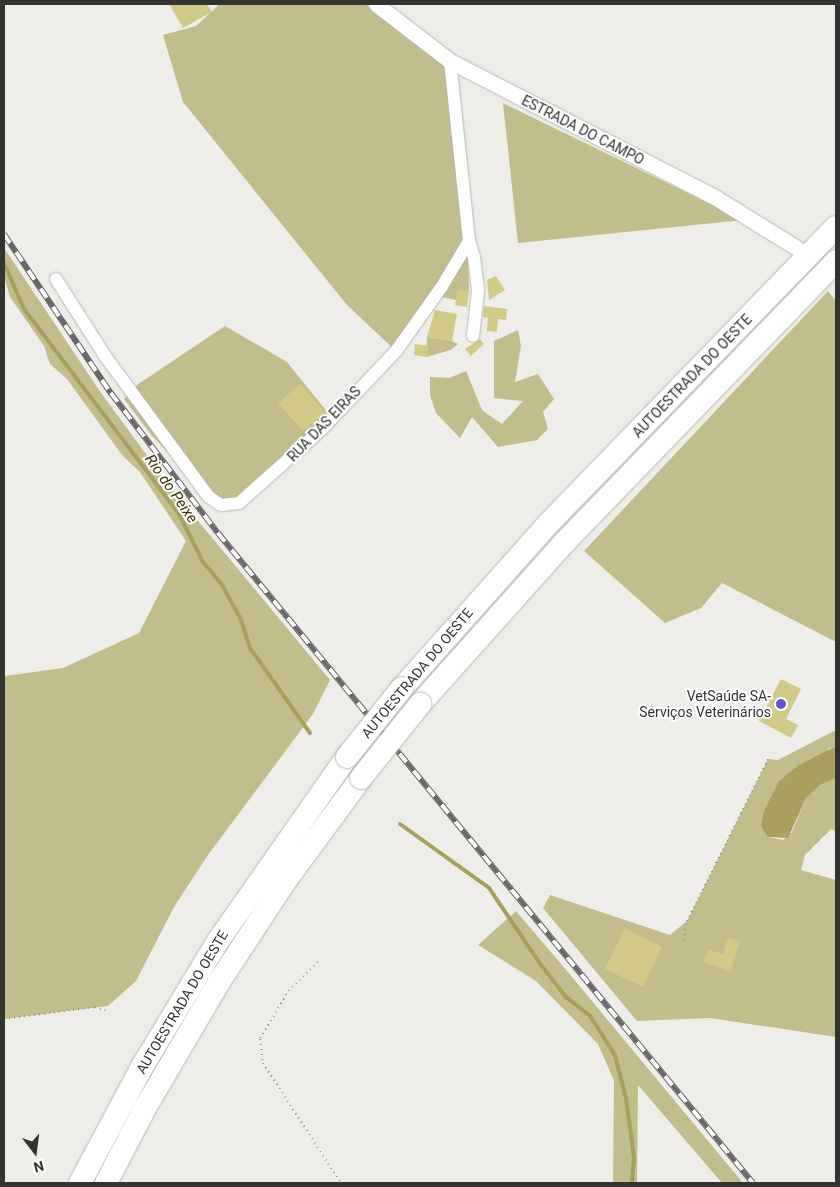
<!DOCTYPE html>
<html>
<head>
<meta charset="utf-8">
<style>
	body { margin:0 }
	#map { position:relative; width:840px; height:1187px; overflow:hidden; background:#eeede9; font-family:Roboto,sans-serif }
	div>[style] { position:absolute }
	.green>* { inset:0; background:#c2bd8d }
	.water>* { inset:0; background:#a7a05f }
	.stream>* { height:4px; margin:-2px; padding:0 2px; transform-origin:2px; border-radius:2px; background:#a7a05f }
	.building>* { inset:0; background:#d1ca88 }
	.path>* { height:2px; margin-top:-1px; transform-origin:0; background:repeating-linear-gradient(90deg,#92928f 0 1px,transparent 0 5px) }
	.roads { filter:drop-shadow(0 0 1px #b9b9b5) drop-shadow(0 0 1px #b9b9b5) }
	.minor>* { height:12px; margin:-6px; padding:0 6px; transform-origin:6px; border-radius:6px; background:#fff }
	.tertiary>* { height:15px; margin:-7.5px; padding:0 7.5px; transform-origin:7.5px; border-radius:7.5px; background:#fff }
	.motorway>* { height:22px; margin:-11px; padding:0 11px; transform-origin:11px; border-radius:11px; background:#fff }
	.rail>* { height:5.5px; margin-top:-2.75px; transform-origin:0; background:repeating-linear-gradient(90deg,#fff 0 11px,#696867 0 22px); box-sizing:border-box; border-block:1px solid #696867 }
	.bridges { filter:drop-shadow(0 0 1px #b9b9b5) drop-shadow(0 0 1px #b9b9b5) }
	.motorway-bridge>* { height:22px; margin:-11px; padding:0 11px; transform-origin:11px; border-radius:11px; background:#fff }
	.dots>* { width:14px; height:14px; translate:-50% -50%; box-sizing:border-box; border:2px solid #fff; border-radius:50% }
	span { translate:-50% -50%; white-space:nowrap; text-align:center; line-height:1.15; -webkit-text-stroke:4px #fff; paint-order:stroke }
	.street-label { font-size:14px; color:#333332 }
	.poi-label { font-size:14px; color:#333332 }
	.right { translate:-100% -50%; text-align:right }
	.water-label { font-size:15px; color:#3b3500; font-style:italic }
	.frame { position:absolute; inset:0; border:5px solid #333332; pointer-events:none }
	.north { position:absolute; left:10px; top:1127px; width:50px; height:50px; -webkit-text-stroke:4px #fff; paint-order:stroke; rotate:165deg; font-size:14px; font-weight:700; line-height:20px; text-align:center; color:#333332 }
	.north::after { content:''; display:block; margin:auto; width:18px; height:22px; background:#333332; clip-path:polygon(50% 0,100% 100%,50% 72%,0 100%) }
</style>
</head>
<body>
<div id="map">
	<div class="green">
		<i style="clip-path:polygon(220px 4px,366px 4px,444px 63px,455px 108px,469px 241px,396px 351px,347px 305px,183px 102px,163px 35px,196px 26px)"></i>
		<i style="clip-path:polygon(503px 103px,743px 220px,518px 243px)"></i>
		<i style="clip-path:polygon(4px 248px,99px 390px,170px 487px,330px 680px,313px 714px,208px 855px,174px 907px,136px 981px,108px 1006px,4px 1019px,4px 673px,5px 676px,63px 668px,139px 633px,186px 541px,140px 472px,122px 455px,67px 379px,50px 364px,44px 346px,10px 297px,4px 276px)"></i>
		<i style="clip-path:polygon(468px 254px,469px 292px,458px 290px,456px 300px,442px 297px)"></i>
		<i style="clip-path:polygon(828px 291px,836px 301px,836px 642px,722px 583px,701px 608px,665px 623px,584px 551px)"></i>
		<i style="clip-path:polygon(225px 326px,287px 362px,332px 418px,250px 494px,221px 505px,153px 437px,124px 399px,137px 385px)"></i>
		<i style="clip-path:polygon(518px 330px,521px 346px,515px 382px,538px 374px,554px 399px,543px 412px,548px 429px,537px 440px,498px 447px,472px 417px,460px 438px,436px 413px,430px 395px,430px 377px,449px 378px,466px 371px,482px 410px,502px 424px,523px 401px,494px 398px,494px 341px)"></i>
		<i style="clip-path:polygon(427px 337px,452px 341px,458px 344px,451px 350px,426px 357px)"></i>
		<i style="clip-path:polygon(836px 730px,836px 746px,828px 749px,768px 837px,783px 840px,792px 832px,806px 798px,820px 785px,836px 778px,836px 831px,831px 829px,805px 855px,801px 870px,836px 880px,836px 1037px,710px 1018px,637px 1021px,543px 908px,550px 895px,670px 935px,687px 921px,768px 759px,778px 760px)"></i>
		<i style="clip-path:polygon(516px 911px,567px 971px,743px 1183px,722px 1183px,638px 1085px,637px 1183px,613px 1183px,614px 1081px,598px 1044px,536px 981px,478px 945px)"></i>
	</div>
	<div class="water">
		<i style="clip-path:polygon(836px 746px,836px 778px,820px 785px,806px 798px,788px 838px,768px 837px,761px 826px,764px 811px,779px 781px,799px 765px)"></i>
	</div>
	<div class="stream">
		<i style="left:4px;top:263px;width:50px;rotate:66.5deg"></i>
		<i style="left:24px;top:309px;width:257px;rotate:52.9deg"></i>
		<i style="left:179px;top:514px;width:54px;rotate:63.4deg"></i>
		<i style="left:203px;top:562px;width:30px;rotate:50deg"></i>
		<i style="left:222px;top:585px;width:37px;rotate:61deg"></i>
		<i style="left:240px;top:617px;width:33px;rotate:72deg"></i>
		<i style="left:250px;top:648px;width:104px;rotate:54.8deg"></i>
		<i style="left:400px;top:824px;width:110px;rotate:35.7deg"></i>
		<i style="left:489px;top:888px;width:93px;rotate:56deg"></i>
		<i style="left:541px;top:965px;width:41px;rotate:52deg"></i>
		<i style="left:566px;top:997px;width:31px;rotate:38deg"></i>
		<i style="left:590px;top:1016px;width:46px;rotate:57.3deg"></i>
		<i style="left:615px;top:1055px;width:44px;rotate:75.7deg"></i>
		<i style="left:626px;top:1098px;width:61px;rotate:82.4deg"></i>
		<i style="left:634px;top:1158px;width:25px;rotate:95deg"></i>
	</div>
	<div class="building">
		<i style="clip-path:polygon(169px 4px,207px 4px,212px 12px,183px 28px)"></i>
		<i style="clip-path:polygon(496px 276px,505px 290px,489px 300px,487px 280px)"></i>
		<i style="clip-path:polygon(458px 290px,469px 292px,467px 307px,455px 305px)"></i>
		<i style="clip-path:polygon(484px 306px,507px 309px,506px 320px,498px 319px,497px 332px,487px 331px,488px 318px,483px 317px)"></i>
		<i style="clip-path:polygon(435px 310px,457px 314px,452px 341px,427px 337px)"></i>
		<i style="clip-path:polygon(480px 339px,484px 344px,471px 356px,465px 349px)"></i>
		<i style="clip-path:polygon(415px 344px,429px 346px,426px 357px,414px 355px)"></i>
		<i style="clip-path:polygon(300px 384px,325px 412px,303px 431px,278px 403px)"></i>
		<i style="clip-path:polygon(781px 679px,801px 689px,786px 719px,798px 725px,791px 738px,759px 721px)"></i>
		<i style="clip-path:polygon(625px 928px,662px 947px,643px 987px,605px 969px)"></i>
		<i style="clip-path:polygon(728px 938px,740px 941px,731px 972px,704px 962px,708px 950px,723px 954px)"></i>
	</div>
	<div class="path">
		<i style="left:683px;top:940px;width:19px;rotate:-78deg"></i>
		<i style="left:687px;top:921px;width:181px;rotate:-63.4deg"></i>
		<i style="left:318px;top:962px;width:40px;rotate:136deg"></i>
		<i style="left:289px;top:990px;width:57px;rotate:120.6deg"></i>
		<i style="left:260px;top:1039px;width:24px;rotate:83deg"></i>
		<i style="left:263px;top:1063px;width:143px;rotate:57deg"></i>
		<i style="left:4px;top:1019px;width:92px;rotate:-7.5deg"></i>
		<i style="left:95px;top:1007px;width:14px;rotate:17deg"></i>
	</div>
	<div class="roads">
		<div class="minor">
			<i style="left:469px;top:241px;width:17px;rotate:73deg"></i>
			<i style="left:474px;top:257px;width:34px;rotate:83deg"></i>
			<i style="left:478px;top:291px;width:45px;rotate:96.3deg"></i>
			<i style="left:56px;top:279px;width:91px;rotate:57.5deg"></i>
			<i style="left:105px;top:356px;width:175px;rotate:53.6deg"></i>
			<i style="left:209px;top:497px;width:14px;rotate:34deg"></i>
			<i style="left:221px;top:505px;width:18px;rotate:-6deg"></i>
			<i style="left:239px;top:503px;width:111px;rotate:-41.7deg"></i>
			<i style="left:322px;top:429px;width:108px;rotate:-46.5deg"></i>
			<i style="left:396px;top:351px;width:77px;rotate:-54.5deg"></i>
			<i style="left:441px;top:288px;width:55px;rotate:-59.2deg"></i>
			<i style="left:469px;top:241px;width:181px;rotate:-96deg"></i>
		</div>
		<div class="tertiary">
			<i style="left:376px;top:4px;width:93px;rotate:37.6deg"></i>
			<i style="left:450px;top:61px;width:296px;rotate:27.2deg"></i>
			<i style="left:713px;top:196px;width:99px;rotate:31.8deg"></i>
		</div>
		<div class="motorway">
			<i style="left:402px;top:688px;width:221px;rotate:-48.3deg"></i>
			<i style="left:549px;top:523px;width:412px;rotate:-45.9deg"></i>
			<i style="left:420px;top:704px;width:216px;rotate:-48.2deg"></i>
			<i style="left:564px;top:543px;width:392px;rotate:-46deg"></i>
			<i style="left:80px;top:1183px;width:132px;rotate:-61.9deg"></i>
			<i style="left:142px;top:1067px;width:147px;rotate:-58.9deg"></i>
			<i style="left:218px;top:941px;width:225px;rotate:-55deg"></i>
			<i style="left:106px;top:1183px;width:85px;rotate:-62.5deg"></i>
			<i style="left:145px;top:1108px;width:146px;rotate:-59.6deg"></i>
			<i style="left:219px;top:982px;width:122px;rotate:-56.7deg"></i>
			<i style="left:286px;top:880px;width:127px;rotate:-53.7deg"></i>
		</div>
	</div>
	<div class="rail">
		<i style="left:4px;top:234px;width:192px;rotate:56.1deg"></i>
		<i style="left:111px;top:393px;width:176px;rotate:52.6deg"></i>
		<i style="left:218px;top:533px;width:842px;rotate:50.54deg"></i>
	</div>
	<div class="bridges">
		<div class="motorway-bridge">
			<i style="left:347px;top:757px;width:88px;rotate:-51.4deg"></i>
			<i style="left:361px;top:778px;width:95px;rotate:-51.4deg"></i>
		</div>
	</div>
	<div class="dots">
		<i style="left:781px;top:704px;background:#6156cf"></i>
	</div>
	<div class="street-label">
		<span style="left:583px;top:130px;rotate:27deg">ESTRADA DO CAMPO</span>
		<span style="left:692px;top:376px;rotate:-46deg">AUTOESTRADA DO OESTE</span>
		<span style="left:324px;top:424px;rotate:-46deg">RUA DAS EIRAS</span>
		<span style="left:417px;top:673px;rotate:-50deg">AUTOESTRADA DO OESTE</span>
		<span style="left:182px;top:1002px;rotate:-59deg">AUTOESTRADA DO OESTE</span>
	</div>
	<div class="poi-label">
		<span class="right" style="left:771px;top:704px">VetSaúde SA-<br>Serviços Veterinários</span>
	</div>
	<div class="water-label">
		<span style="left:171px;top:489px;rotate:55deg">Rio do Peixe</span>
	</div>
	<div class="frame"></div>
	<div class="north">N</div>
</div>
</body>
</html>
